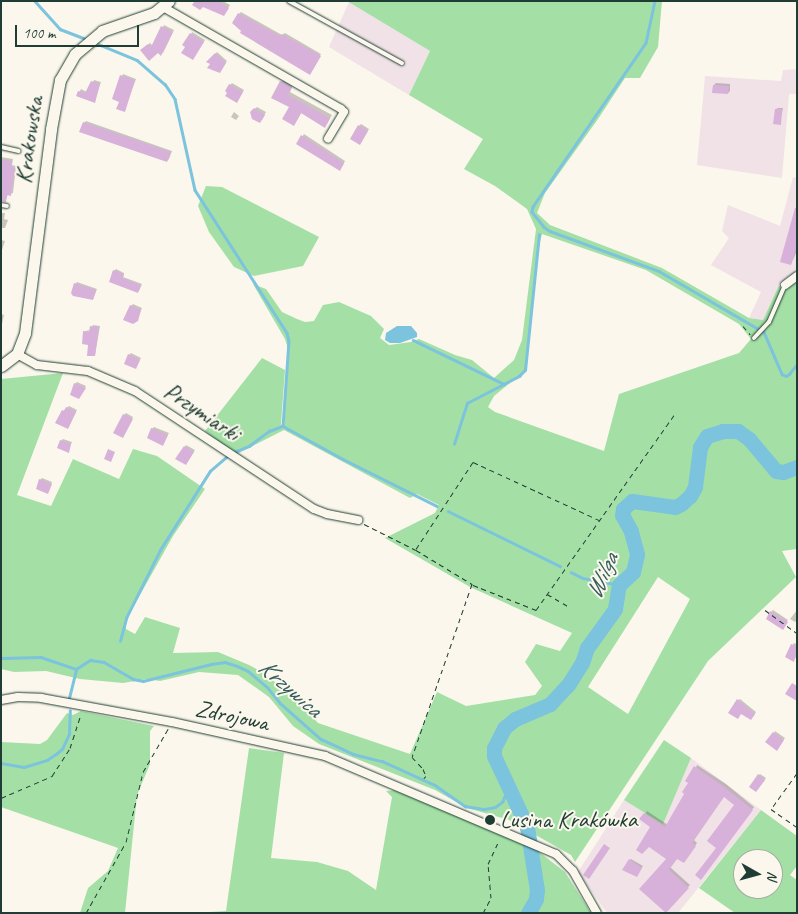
<!DOCTYPE html>
<html>
<head>
<meta charset="utf-8">
<style>
	body { margin:0 }
	#map { position:relative; width:798px; height:914px; overflow:hidden; background:#fbf7ec; font-family:Caveat,sans-serif }
	div>[style] { position:absolute }
	.built>* { inset:0; background:#f0e2e7 }
	.green>* { inset:0; background:#a4e0a6 }
	.water>* { inset:0; background:#7cc3dd }
	.shadow>* { inset:0; background:#0003 }
	.stream>* { height:2.5px; margin:-1.25px; padding:0 1.25px; transform-origin:1.25px; border-radius:1.25px; background:#7cc3dd }
	.river>* { height:15px; margin:-7.5px; padding:0 7.5px; transform-origin:7.5px; border-radius:7.5px; background:#7cc3dd }
	.building>* { inset:0; background:#d7b1da }
	.path>* { height:1px; margin-top:-0.5px; transform-origin:0; background:repeating-linear-gradient(90deg,#1f3d34 0 5px,transparent 0 9px) }
	.roads { filter:drop-shadow(0 0 1px #1f3d34) drop-shadow(0 0 1px #1f3d34) }
	.lane>* { height:4px; margin:-2px; padding:0 2px; transform-origin:2px; border-radius:2px; background:#fbf7ec }
	.street>* { height:8px; margin:-4px; padding:0 4px; transform-origin:4px; border-radius:4px; background:#fbf7ec }
	.secondary>* { height:11px; margin:-5.5px; padding:0 5.5px; transform-origin:5.5px; border-radius:5.5px; background:#fbf7ec }
	.dots>* { width:14px; height:14px; translate:-50% -50%; box-sizing:border-box; border:2px solid #fbf7ec; border-radius:50% }
	span { translate:-50% -50%; white-space:nowrap; text-align:center; line-height:1.15; -webkit-text-stroke:4px #fbf7ec; paint-order:stroke }
	.street-label { font-size:24px; color:#1f3d34 }
	.poi-label { font-size:24px; color:#1f3d34 }
	.left { translate:0 -50%; text-align:left }
	.water-label { font-size:25px; color:#365e5e; font-style:italic }
	.frame { position:absolute; inset:0; border:2px solid #1f3d34; pointer-events:none }
	.north { position:absolute; left:733px; top:849px; width:50px; height:50px; box-sizing:border-box; background:#fbf7ec; border:1px solid #a3ada2; border-radius:50%; rotate:97deg; font-size:14px; font-weight:700; line-height:20px; text-align:center; color:#1f3d34 }
	.north::after { content:''; display:block; margin:auto; width:18px; height:22px; background:#1f3d34; clip-path:polygon(50% 0,100% 100%,50% 72%,0 100%) }
	.scale { position:absolute; left:15px; top:25px; width:124px; height:22px; box-sizing:border-box; border:2px solid #1f3d34; border-top:0; padding-left:6px; font-size:15px; line-height:18px; white-space:nowrap; color:#1f3d34; -webkit-text-stroke:4px #fbf7ec; paint-order:stroke }
</style>
</head>
<body>
<div id="map">
	<div class="built">
		<i style="clip-path:polygon(349px 2px,430px 51px,409px 95px,329px 47px)"></i>
		<i style="clip-path:polygon(797px 69px,797px 94px,789px 94px,782px 178px,697px 165px,705px 76px,781px 81px,783px 70px)"></i>
		<i style="clip-path:polygon(793px 177px,797px 178px,797px 273px,789px 276px,779px 285px,763px 320px,749px 318px,761px 292px,711px 265px,729px 238px,722px 231px,728px 205px,780px 226px)"></i>
		<i style="clip-path:polygon(691px 758px,761px 810px,678px 913px,607px 913px,578px 872px,624px 800px,663px 823px)"></i>
	</div>
	<div class="green">
		<i style="clip-path:polygon(evenodd,347px 1px,662px 1px,658px 47px,640px 78px,625px 78px,598px 119px,545px 193px,537px 213px,550px 225px,662px 268px,749px 318px,763px 320px,779px 285px,783px 292px,797px 282px,797px 549px,782px 551px,796px 577px,708px 661px,575px 862px,571px 855px,509px 820px,467px 808px,435px 790px,319px 744px,293px 726px,269px 697px,238px 675px,199px 672px,160px 681px,148px 679px,123px 683px,80px 679px,46px 671px,14px 672px,1px 669px,1px 379px,63px 373px,17px 495px,51px 506px,73px 459px,119px 479px,133px 449px,157px 456px,205px 489px,173px 536px,126px 620px,126px 629px,135px 634px,145px 617px,180px 628px,173px 653px,218px 652px,249px 665px,264px 673px,297px 700px,318px 723px,410px 754px,437px 692px,466px 706px,535px 695px,542px 686px,525px 662px,536px 644px,560px 651px,572px 633px,470px 587px,385px 538px,435px 513px,439px 505px,417px 494px,410px 498px,284px 430px,235px 455px,205px 431px,262px 358px,285px 370px,281px 424px,284px 429px,289px 352px,285px 339px,253px 284px,266px 289px,282px 312px,297px 319px,305px 322px,314px 321px,323px 305px,339px 302px,371px 316px,384px 329px,380px 338px,389px 345px,411px 342px,419px 339px,455px 355px,472px 360px,494px 378px,514px 360px,522px 340px,536px 229px,527px 209px,495px 186px,464px 169px,483px 139px,409px 95px,430px 51px,347px 1px,542px 234px,646px 270px,739px 324px,751px 339px,739px 353px,619px 394px,604px 451px,495px 412px,488px 407px,494px 396px,525px 371px,537px 254px,542px 234px,347px 1px,658px 577px,690px 599px,628px 714px,588px 687px,658px 577px)"></i>
		<i style="clip-path:polygon(206px 186px,222px 187px,319px 237px,303px 266px,254px 276px,234px 267px,209px 232px,198px 206px)"></i>
		<i style="clip-path:polygon(81px 711px,154px 726px,150px 731px,150px 764px,137px 795px,125px 913px,80px 913px,88px 888px,108px 871px,118px 848px,1px 807px,1px 742px,40px 744px,47px 740px,67px 713px,73px 715px)"></i>
		<i style="clip-path:polygon(664px 740px,691px 758px,663px 824px,624px 800px)"></i>
		<i style="clip-path:polygon(249px 748px,284px 753px,271px 858px,317px 862px,348px 871px,376px 890px,392px 797px,386px 791px,397px 790px,530px 845px,565px 872px,591px 913px,192px 913px,226px 911px)"></i>
		<i style="clip-path:polygon(evenodd,761px 810px,797px 836px,797px 866px,790px 875px,797px 880px,797px 913px,735px 913px,699px 888px,761px 810px,743px 859px,773px 859px,773px 889px,743px 889px,743px 859px)"></i>
	</div>
	<div class="water">
		<i style="clip-path:polygon(397px 326px,411px 326px,417px 333px,417px 337px,400px 343px,390px 343px,385px 340px,386px 333px)"></i>
	</div>
	<div class="shadow">
		<i style="clip-path:polygon(196px 1px,223px 1px,230px 5px,225px 13px)"></i>
		<i style="clip-path:polygon(241px 12px,282px 35px,285px 33px,321px 54px,311px 71px,239px 14px)"></i>
		<i style="clip-path:polygon(164px 25px,174px 30px,163px 53px,142px 50px,150px 43px,153px 46px)"></i>
		<i style="clip-path:polygon(192px 32px,205px 40px,194px 56px,186px 47px)"></i>
		<i style="clip-path:polygon(217px 52px,227px 61px,221px 70px,215px 71px,209px 68px,212px 64px,208px 62px)"></i>
		<i style="clip-path:polygon(123px 74px,136px 79px,124px 111px,122px 76px)"></i>
		<i style="clip-path:polygon(283px 79px,293px 85px,290px 92px,332px 115px,327px 124px,302px 112px,294px 125px,290px 106px,273px 97px)"></i>
		<i style="clip-path:polygon(94px 80px,101px 82px,94px 102px,77px 96px,81px 89px,87px 92px)"></i>
		<i style="clip-path:polygon(232px 83px,244px 90px,238px 100px,230px 85px)"></i>
		<i style="clip-path:polygon(716px 83px,730px 84px,730px 91px,728px 93px,714px 85px)"></i>
		<i style="clip-path:polygon(257px 107px,266px 112px,262px 120px,251px 112px)"></i>
		<i style="clip-path:polygon(778px 108px,783px 108px,780px 123px,776px 109px)"></i>
		<i style="clip-path:polygon(234px 112px,239px 116px,236px 120px,231px 117px)"></i>
		<i style="clip-path:polygon(86px 121px,172px 151px,169px 159px,167px 161px,84px 123px)"></i>
		<i style="clip-path:polygon(361px 124px,369px 129px,361px 142px,359px 126px)"></i>
		<i style="clip-path:polygon(304px 134px,345px 161px,342px 167px,298px 144px)"></i>
		<i style="clip-path:polygon(1px 157px,13px 159px,12px 165px,16px 166px,13px 193px,8px 194px,6px 200px,1px 199px)"></i>
		<i style="clip-path:polygon(797px 205px,797px 251px,791px 264px,782px 261px)"></i>
		<i style="clip-path:polygon(1px 213px,5px 213px,4px 219px,8px 220px,5px 228px,1px 228px)"></i>
		<i style="clip-path:polygon(1px 240px,5px 241px,2px 250px,1px 249px)"></i>
		<i style="clip-path:polygon(116px 269px,124px 273px,123px 277px,142px 284px,139px 291px,114px 271px)"></i>
		<i style="clip-path:polygon(77px 282px,97px 289px,94px 297px,93px 299px,75px 284px)"></i>
		<i style="clip-path:polygon(133px 304px,142px 308px,137px 320px,131px 306px)"></i>
		<i style="clip-path:polygon(1px 314px,4px 315px,2px 324px,1px 324px)"></i>
		<i style="clip-path:polygon(93px 325px,100px 326px,95px 355px,85px 331px,91px 330px)"></i>
		<i style="clip-path:polygon(131px 353px,141px 358px,136px 367px,129px 355px)"></i>
		<i style="clip-path:polygon(77px 382px,86px 386px,79px 398px,75px 384px)"></i>
		<i style="clip-path:polygon(69px 406px,77px 410px,69px 426px,63px 411px)"></i>
		<i style="clip-path:polygon(126px 413px,133px 417px,124px 435px,124px 415px)"></i>
		<i style="clip-path:polygon(154px 427px,169px 433px,164px 442px,152px 429px)"></i>
		<i style="clip-path:polygon(63px 439px,72px 442px,68px 451px,61px 441px)"></i>
		<i style="clip-path:polygon(186px 445px,195px 450px,187px 462px,185px 447px)"></i>
		<i style="clip-path:polygon(42px 478px,52px 482px,49px 490px,40px 480px)"></i>
		<i style="clip-path:polygon(773px 610px,788px 620px,784px 626px,771px 612px)"></i>
		<i style="clip-path:polygon(797px 610px,797px 620px,795px 622px,790px 619px)"></i>
		<i style="clip-path:polygon(794px 643px,797px 644px,797px 656px,794px 660px,786px 656px)"></i>
		<i style="clip-path:polygon(740px 699px,756px 712px,753px 717px,738px 700px)"></i>
		<i style="clip-path:polygon(775px 731px,785px 738px,778px 747px,774px 733px)"></i>
		<i style="clip-path:polygon(697px 765px,726px 784px,754px 807px,703px 876px,736px 805px,724px 796px,694px 840px,697px 843px,686px 859px,677px 857px,670px 867px,690px 885px,666px 911px,668px 859px,645px 814px,647px 811px,668px 825px,686px 793px)"></i>
		<i style="clip-path:polygon(760px 774px,766px 778px,758px 789px,759px 775px)"></i>
		<i style="clip-path:polygon(631px 859px,643px 866px,638px 874px,630px 860px)"></i>
	</div>
	<div class="stream">
		<i style="left:35px;top:1px;width:38px;rotate:48deg"></i>
		<i style="left:60px;top:29px;width:26px;rotate:21deg"></i>
		<i style="left:655px;top:1px;width:43px;rotate:102.1deg"></i>
		<i style="left:646px;top:43px;width:199px;rotate:124.6deg"></i>
		<i style="left:533px;top:207px;width:5px;rotate:101deg"></i>
		<i style="left:532px;top:212px;width:19px;rotate:51deg"></i>
		<i style="left:544px;top:227px;width:7px;rotate:34deg"></i>
		<i style="left:550px;top:231px;width:116px;rotate:20.2deg"></i>
		<i style="left:659px;top:271px;width:121px;rotate:30.2deg"></i>
		<i style="left:764px;top:332px;width:46px;rotate:66.8deg"></i>
		<i style="left:782px;top:374px;width:4px;rotate:27deg"></i>
		<i style="left:786px;top:376px;width:4px;rotate:-34deg"></i>
		<i style="left:789px;top:374px;width:13px;rotate:-51deg"></i>
		<i style="left:98px;top:44px;width:42px;rotate:22.3deg"></i>
		<i style="left:137px;top:60px;width:37px;rotate:41deg"></i>
		<i style="left:165px;top:84px;width:18px;rotate:56deg"></i>
		<i style="left:175px;top:99px;width:93px;rotate:77.6deg"></i>
		<i style="left:195px;top:190px;width:170px;rotate:57.2deg"></i>
		<i style="left:287px;top:333px;width:8px;rotate:76deg"></i>
		<i style="left:289px;top:341px;width:85px;rotate:94deg"></i>
		<i style="left:413px;top:340px;width:101px;rotate:25.8deg"></i>
		<i style="left:454px;top:444px;width:43px;rotate:-72.4deg"></i>
		<i style="left:467px;top:403px;width:59px;rotate:-27.4deg"></i>
		<i style="left:519px;top:376px;width:8px;rotate:-45deg"></i>
		<i style="left:525px;top:370px;width:136px;rotate:-84.1deg"></i>
		<i style="left:234px;top:452px;width:16px;rotate:-22deg"></i>
		<i style="left:249px;top:446px;width:25px;rotate:-37deg"></i>
		<i style="left:269px;top:431px;width:15px;rotate:-20deg"></i>
		<i style="left:283px;top:426px;width:68px;rotate:28.8deg"></i>
		<i style="left:343px;top:459px;width:105px;rotate:26.6deg"></i>
		<i style="left:448px;top:511px;width:125px;rotate:26.2deg"></i>
		<i style="left:571px;top:572px;width:13px;rotate:27deg"></i>
		<i style="left:583px;top:578px;width:37px;rotate:11deg"></i>
		<i style="left:120px;top:641px;width:24px;rotate:-75deg"></i>
		<i style="left:126px;top:618px;width:76px;rotate:-63.4deg"></i>
		<i style="left:160px;top:550px;width:93px;rotate:-57.7deg"></i>
		<i style="left:210px;top:471px;width:23px;rotate:-41deg"></i>
		<i style="left:1px;top:658px;width:40px;rotate:-1.4deg"></i>
		<i style="left:41px;top:657px;width:37px;rotate:19deg"></i>
		<i style="left:76px;top:669px;width:17px;rotate:-33deg"></i>
		<i style="left:90px;top:660px;width:14px;rotate:8deg"></i>
		<i style="left:104px;top:662px;width:34px;rotate:30deg"></i>
		<i style="left:133px;top:679px;width:10px;rotate:11deg"></i>
		<i style="left:143px;top:681px;width:70px;rotate:-14deg"></i>
		<i style="left:211px;top:664px;width:14px;rotate:-8deg"></i>
		<i style="left:225px;top:662px;width:13px;rotate:18deg"></i>
		<i style="left:237px;top:666px;width:12px;rotate:24deg"></i>
		<i style="left:248px;top:671px;width:26px;rotate:40deg"></i>
		<i style="left:268px;top:688px;width:19px;rotate:51deg"></i>
		<i style="left:280px;top:703px;width:55px;rotate:41.3deg"></i>
		<i style="left:321px;top:739px;width:35px;rotate:25deg"></i>
		<i style="left:353px;top:754px;width:30px;rotate:14deg"></i>
		<i style="left:382px;top:761px;width:58px;rotate:24.4deg"></i>
		<i style="left:435px;top:785px;width:37px;rotate:35deg"></i>
		<i style="left:465px;top:806px;width:20px;rotate:9deg"></i>
		<i style="left:485px;top:809px;width:10px;rotate:-11deg"></i>
		<i style="left:495px;top:807px;width:9px;rotate:-36deg"></i>
		<i style="left:502px;top:802px;width:17px;rotate:-65deg"></i>
		<i style="left:69px;top:698px;width:30px;rotate:-76deg"></i>
		<i style="left:1px;top:763px;width:23px;rotate:10deg"></i>
		<i style="left:24px;top:767px;width:24px;rotate:-17deg"></i>
		<i style="left:47px;top:760px;width:11px;rotate:-34deg"></i>
		<i style="left:56px;top:754px;width:8px;rotate:-40deg"></i>
		<i style="left:62px;top:749px;width:17px;rotate:-65deg"></i>
		<i style="left:69px;top:734px;width:23px;rotate:-88deg"></i>
	</div>
	<div class="river">
		<i style="left:528px;top:913px;width:16px;rotate:-60deg"></i>
		<i style="left:536px;top:899px;width:9px;rotate:-84deg"></i>
		<i style="left:537px;top:890px;width:64px;rotate:-99deg"></i>
		<i style="left:527px;top:827px;width:78px;rotate:-114.9deg"></i>
		<i style="left:494px;top:756px;width:8px;rotate:-90deg"></i>
		<i style="left:494px;top:748px;width:22px;rotate:-63deg"></i>
		<i style="left:504px;top:728px;width:14px;rotate:-39deg"></i>
		<i style="left:515px;top:719px;width:38px;rotate:-23deg"></i>
		<i style="left:550px;top:704px;width:26px;rotate:-47deg"></i>
		<i style="left:568px;top:685px;width:26px;rotate:-58deg"></i>
		<i style="left:582px;top:663px;width:16px;rotate:-72deg"></i>
		<i style="left:587px;top:648px;width:48px;rotate:-54.3deg"></i>
		<i style="left:615px;top:609px;width:24px;rotate:-81deg"></i>
		<i style="left:619px;top:585px;width:19px;rotate:-43deg"></i>
		<i style="left:633px;top:572px;width:18px;rotate:-77deg"></i>
		<i style="left:637px;top:554px;width:24px;rotate:-105deg"></i>
		<i style="left:631px;top:531px;width:18px;rotate:-119deg"></i>
		<i style="left:622px;top:515px;width:6px;rotate:-81deg"></i>
		<i style="left:623px;top:509px;width:12px;rotate:-42deg"></i>
		<i style="left:632px;top:501px;width:43px;rotate:7.9deg"></i>
		<i style="left:675px;top:507px;width:7px;rotate:-27deg"></i>
		<i style="left:681px;top:504px;width:12px;rotate:-42deg"></i>
		<i style="left:690px;top:496px;width:10px;rotate:-61deg"></i>
		<i style="left:695px;top:487px;width:40px;rotate:-82.9deg"></i>
		<i style="left:700px;top:447px;width:13px;rotate:-58deg"></i>
		<i style="left:707px;top:436px;width:17px;rotate:-17deg"></i>
		<i style="left:723px;top:431px;width:15px"></i>
		<i style="left:738px;top:431px;width:14px;rotate:36deg"></i>
		<i style="left:749px;top:439px;width:42px;rotate:49.8deg"></i>
		<i style="left:776px;top:471px;width:7px;rotate:8deg"></i>
		<i style="left:783px;top:472px;width:15px;rotate:-20deg"></i>
	</div>
	<div class="building">
		<i style="clip-path:polygon(191px 1px,218px 1px,229px 8px,224px 16px,203px 7px,200px 10px,192px 5px,194px 2px)"></i>
		<i style="clip-path:polygon(238px 13px,280px 36px,282px 34px,321px 56px,310px 75px,240px 33px,241px 31px,232px 23px)"></i>
		<i style="clip-path:polygon(161px 26px,173px 32px,161px 56px,158px 53px,149px 61px,140px 50px,148px 44px,151px 47px)"></i>
		<i style="clip-path:polygon(190px 33px,204px 42px,193px 60px,181px 53px,185px 47px,182px 45px)"></i>
		<i style="clip-path:polygon(215px 53px,226px 63px,220px 73px,207px 68px,210px 64px,206px 62px)"></i>
		<i style="clip-path:polygon(120px 75px,135px 80px,125px 112px,116px 109px,119px 102px,112px 99px)"></i>
		<i style="clip-path:polygon(91px 81px,100px 84px,95px 103px,76px 96px,78px 91px,85px 93px)"></i>
		<i style="clip-path:polygon(280px 81px,292px 87px,288px 95px,330px 118px,325px 128px,301px 113px,294px 126px,282px 119px,289px 107px,271px 98px)"></i>
		<i style="clip-path:polygon(229px 84px,243px 92px,237px 103px,225px 96px,227px 93px,225px 91px)"></i>
		<i style="clip-path:polygon(713px 85px,729px 86px,728px 94px,712px 93px)"></i>
		<i style="clip-path:polygon(254px 108px,265px 115px,260px 123px,252px 119px,250px 112px)"></i>
		<i style="clip-path:polygon(775px 109px,782px 109px,781px 125px,773px 124px)"></i>
		<i style="clip-path:polygon(83px 122px,171px 152px,167px 162px,82px 133px,79px 132px)"></i>
		<i style="clip-path:polygon(358px 125px,368px 131px,360px 145px,350px 139px)"></i>
		<i style="clip-path:polygon(301px 135px,344px 163px,340px 171px,296px 144px)"></i>
		<i style="clip-path:polygon(1px 159px,12px 161px,11px 167px,15px 168px,11px 196px,7px 195px,6px 202px,1px 201px)"></i>
		<i style="clip-path:polygon(795px 208px,797px 208px,797px 245px,791px 265px,780px 262px)"></i>
		<i style="clip-path:polygon(113px 270px,124px 274px,123px 278px,141px 285px,138px 293px,109px 282px)"></i>
		<i style="clip-path:polygon(74px 283px,96px 290px,93px 300px,73px 296px,71px 293px)"></i>
		<i style="clip-path:polygon(130px 305px,141px 310px,138px 321px,133px 324px,123px 320px)"></i>
		<i style="clip-path:polygon(90px 326px,99px 327px,95px 356px,87px 356px,88px 345px,82px 344px,83px 331px,89px 332px)"></i>
		<i style="clip-path:polygon(128px 354px,140px 360px,136px 369px,124px 364px)"></i>
		<i style="clip-path:polygon(74px 383px,86px 388px,79px 399px,70px 395px)"></i>
		<i style="clip-path:polygon(66px 407px,76px 412px,68px 429px,55px 423px,62px 410px,64px 411px)"></i>
		<i style="clip-path:polygon(123px 414px,133px 419px,123px 438px,113px 433px)"></i>
		<i style="clip-path:polygon(151px 428px,168px 435px,163px 446px,147px 438px)"></i>
		<i style="clip-path:polygon(60px 440px,71px 444px,69px 453px,57px 448px)"></i>
		<i style="clip-path:polygon(184px 446px,194px 452px,186px 465px,175px 459px)"></i>
		<i style="clip-path:polygon(108px 449px,115px 452px,111px 462px,104px 459px)"></i>
		<i style="clip-path:polygon(39px 479px,52px 484px,48px 494px,36px 489px)"></i>
		<i style="clip-path:polygon(770px 611px,788px 622px,783px 630px,766px 619px)"></i>
		<i style="clip-path:polygon(791px 644px,797px 646px,794px 662px,785px 657px)"></i>
		<i style="clip-path:polygon(792px 683px,797px 686px,797px 701px,785px 694px)"></i>
		<i style="clip-path:polygon(737px 699px,755px 714px,751px 720px,741px 714px,738px 719px,728px 713px)"></i>
		<i style="clip-path:polygon(773px 732px,784px 740px,777px 751px,765px 742px)"></i>
		<i style="clip-path:polygon(694px 766px,723px 786px,753px 810px,701px 880px,695px 875px,716px 848px,707px 841px,734px 805px,724px 797px,692px 843px,696px 846px,684px 863px,677px 859px,669px 870px,689px 888px,666px 913px,639px 889px,666px 859px,649px 847px,642px 854px,636px 850px,650px 827px,639px 819px,644px 813px,665px 827px,684px 794px,682px 792px,688px 783px,685px 781px)"></i>
		<i style="clip-path:polygon(758px 774px,765px 780px,756px 792px,749px 787px)"></i>
		<i style="clip-path:polygon(604px 844px,610px 848px,589px 879px,583px 875px)"></i>
		<i style="clip-path:polygon(629px 859px,642px 868px,637px 877px,622px 870px)"></i>
	</div>
	<div class="path">
		<i style="left:743px;top:326px;width:11px;rotate:49deg"></i>
		<i style="left:364px;top:524px;width:58px;rotate:26.6deg"></i>
		<i style="left:416px;top:550px;width:66px;rotate:31.3deg"></i>
		<i style="left:472px;top:584px;width:183px;rotate:109.1deg"></i>
		<i style="left:412px;top:757px;width:16px;rotate:47deg"></i>
		<i style="left:423px;top:769px;width:8px;rotate:67deg"></i>
		<i style="left:426px;top:776px;width:3px;rotate:135deg"></i>
		<i style="left:416px;top:549px;width:104px;rotate:-56.8deg"></i>
		<i style="left:473px;top:462px;width:139px;rotate:24.7deg"></i>
		<i style="left:473px;top:585px;width:68px;rotate:21.6deg"></i>
		<i style="left:536px;top:610px;width:239px;rotate:-54.7deg"></i>
		<i style="left:547px;top:594px;width:24px;rotate:30deg"></i>
		<i style="left:765px;top:610px;width:39px;rotate:36deg"></i>
		<i style="left:797px;top:773px;width:44px;rotate:125.8deg"></i>
		<i style="left:771px;top:809px;width:32px;rotate:35deg"></i>
		<i style="left:1px;top:798px;width:56px;rotate:-23.3deg"></i>
		<i style="left:52px;top:776px;width:33px;rotate:-57deg"></i>
		<i style="left:70px;top:748px;width:36px;rotate:-72deg"></i>
		<i style="left:86px;top:913px;width:81px;rotate:-60.6deg"></i>
		<i style="left:126px;top:842px;width:72px;rotate:-76.3deg"></i>
		<i style="left:143px;top:772px;width:50px;rotate:-59.8deg"></i>
		<i style="left:483px;top:913px;width:17px;rotate:-62deg"></i>
		<i style="left:491px;top:898px;width:34px;rotate:-95deg"></i>
		<i style="left:488px;top:864px;width:26px;rotate:-65deg"></i>
	</div>
	<div class="roads">
		<div class="lane">
			<i style="left:289px;top:1px;width:129px;rotate:28.8deg"></i>
			<i style="left:1px;top:147px;width:18px;rotate:13deg"></i>
			<i style="left:1px;top:205px;width:6px;rotate:9deg"></i>
			<i style="left:754px;top:338px;width:22px;rotate:-47deg"></i>
			<i style="left:769px;top:322px;width:40px;rotate:-66.6deg"></i>
		</div>
		<div class="street">
			<i style="left:163px;top:7px;width:205px;rotate:29.8deg"></i>
			<i style="left:341px;top:109px;width:4px;rotate:45deg"></i>
			<i style="left:344px;top:112px;width:31px;rotate:121deg"></i>
			<i style="left:785px;top:285px;width:15px;rotate:-37deg"></i>
			<i style="left:17px;top:354px;width:23px;rotate:29deg"></i>
			<i style="left:37px;top:365px;width:51px;rotate:6.7deg"></i>
			<i style="left:88px;top:371px;width:51px;rotate:23.1deg"></i>
			<i style="left:135px;top:391px;width:214px;rotate:33.4deg"></i>
			<i style="left:314px;top:509px;width:14px;rotate:21deg"></i>
			<i style="left:327px;top:514px;width:32px;rotate:11deg"></i>
			<i style="left:1px;top:700px;width:17px;rotate:-10deg"></i>
			<i style="left:18px;top:697px;width:23px;rotate:2deg"></i>
			<i style="left:41px;top:698px;width:133px;rotate:10.4deg"></i>
			<i style="left:172px;top:722px;width:157px;rotate:12.5deg"></i>
			<i style="left:325px;top:756px;width:251px;rotate:23deg"></i>
			<i style="left:556px;top:854px;width:24px;rotate:45deg"></i>
			<i style="left:573px;top:871px;width:48px;rotate:60.3deg"></i>
		</div>
		<div class="secondary">
			<i style="left:1px;top:366px;width:20px;rotate:-37deg"></i>
			<i style="left:17px;top:354px;width:22px;rotate:-69deg"></i>
			<i style="left:25px;top:333px;width:206px;rotate:-82.7deg"></i>
			<i style="left:51px;top:129px;width:50px;rotate:-79.6deg"></i>
			<i style="left:60px;top:80px;width:30px;rotate:-60deg"></i>
			<i style="left:75px;top:54px;width:35px;rotate:-40deg"></i>
			<i style="left:102px;top:31px;width:55px;rotate:-19.1deg"></i>
			<i style="left:154px;top:13px;width:19px;rotate:-39deg"></i>
		</div>
	</div>
	<div class="dots">
		<i style="left:490px;top:820px;background:#1f3d34"></i>
	</div>
	<div class="street-label">
		<span style="left:29px;top:140px;rotate:-82deg">Krakowska</span>
		<span style="left:202px;top:412px;rotate:34deg">Przymiarki</span>
		<span style="left:232px;top:716px;rotate:12deg">Zdrojowa</span>
	</div>
	<div class="poi-label">
		<span class="left" style="left:500px;top:820px">Lusina Krakówka</span>
	</div>
	<div class="water-label">
		<span style="left:602px;top:576px;rotate:-66deg">Wilga</span>
		<span style="left:290px;top:688px;rotate:41deg">Krzywica</span>
	</div>
	<div class="frame"></div>
	<div class="north">N</div>
	<div class="scale">100 m</div>
</div>
</body>
</html>
